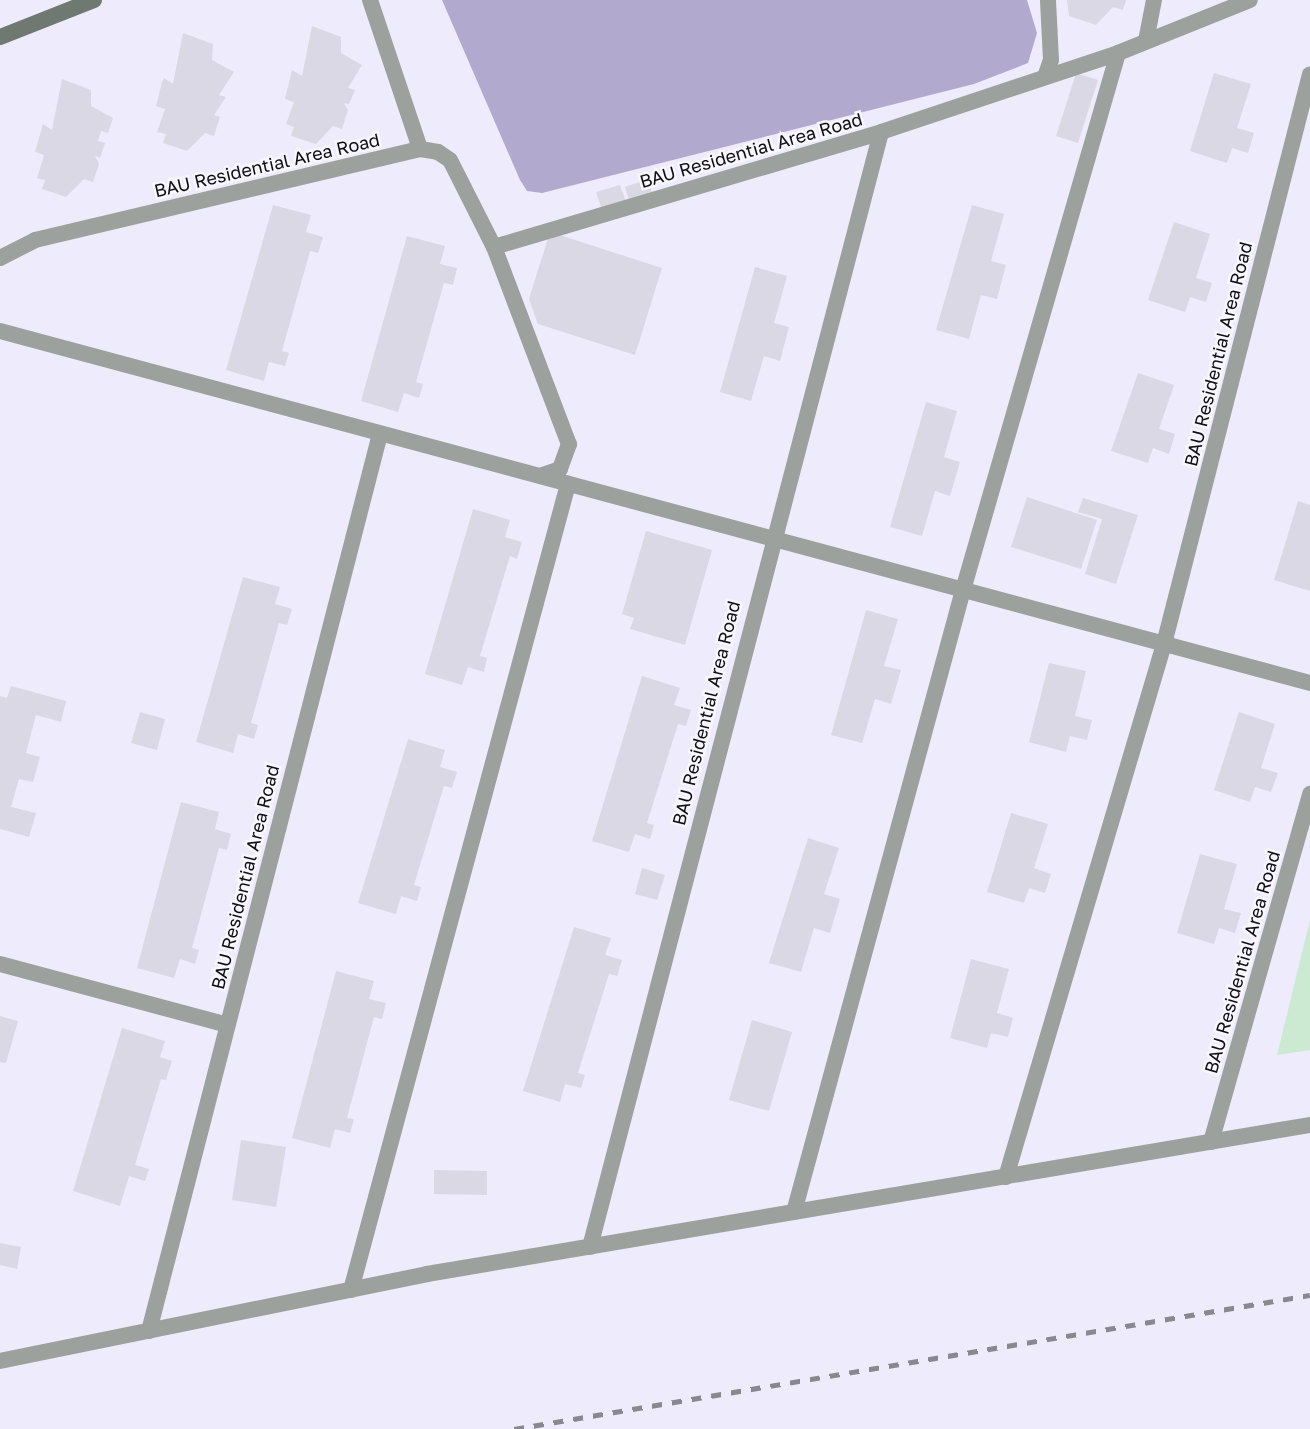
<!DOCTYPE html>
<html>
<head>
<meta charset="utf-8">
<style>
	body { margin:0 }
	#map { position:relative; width:1310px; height:1429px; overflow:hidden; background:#f8f6fe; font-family:"Golos Text",sans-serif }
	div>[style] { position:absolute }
	.built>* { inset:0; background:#eeebfc }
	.green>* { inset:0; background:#cce9d2 }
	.water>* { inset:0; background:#b2a9ce }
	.building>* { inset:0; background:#dbd8e5 }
	.minor>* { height:16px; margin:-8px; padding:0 8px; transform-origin:8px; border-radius:8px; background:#9ca19d }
	.tertiary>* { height:16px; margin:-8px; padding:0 8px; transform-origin:8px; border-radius:8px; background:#9ca19d }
	.secondary>* { height:16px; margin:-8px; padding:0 8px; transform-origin:8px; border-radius:8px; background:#707872 }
	.rail>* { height:4.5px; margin-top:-2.25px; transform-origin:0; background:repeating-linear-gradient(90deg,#8a888f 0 10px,transparent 0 20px) }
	span { translate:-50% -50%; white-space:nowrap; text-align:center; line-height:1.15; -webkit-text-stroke:5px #f8f6fe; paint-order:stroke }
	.street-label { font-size:18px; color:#0f0e12 }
</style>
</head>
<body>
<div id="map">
	<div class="built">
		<i style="clip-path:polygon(0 0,1310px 0,1310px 1429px,0 1429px)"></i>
	</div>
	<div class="green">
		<i style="clip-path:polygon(1310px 920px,1310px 1050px,1277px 1055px)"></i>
	</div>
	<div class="water">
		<i style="clip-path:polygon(442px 0,1027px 0,1037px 33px,1028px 63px,974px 84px,542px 193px,527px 191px,520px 180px)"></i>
	</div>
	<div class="building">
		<i style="clip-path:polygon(1067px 0,1126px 0,1123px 10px,1113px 7px,1096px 25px,1069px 16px)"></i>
		<i style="clip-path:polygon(312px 26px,341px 37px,341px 53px,362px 65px,348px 88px,355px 90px,349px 104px,344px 103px,348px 110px,342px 129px,333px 126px,316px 144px,291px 136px,294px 127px,286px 124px,294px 102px,285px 99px,292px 70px,302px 76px)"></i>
		<i style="clip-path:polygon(183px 33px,213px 44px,212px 60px,234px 72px,219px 95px,226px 97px,214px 115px,220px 117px,214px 136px,205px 133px,187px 151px,163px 143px,166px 134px,157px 132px,165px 109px,156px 106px,162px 82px,164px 78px,173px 84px)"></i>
		<i style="clip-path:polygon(1076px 73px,1098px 80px,1078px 143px,1056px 136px)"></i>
		<i style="clip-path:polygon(1214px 73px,1251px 84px,1237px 128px,1254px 133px,1248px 153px,1232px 148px,1227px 163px,1190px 151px)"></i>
		<i style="clip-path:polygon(62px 79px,91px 90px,91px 106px,113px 118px,108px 133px,101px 131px,98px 141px,105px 143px,100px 158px,95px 156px,99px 164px,93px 182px,84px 179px,66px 197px,42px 189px,45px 180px,37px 178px,44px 155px,35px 152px,43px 124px,52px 130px)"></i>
		<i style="clip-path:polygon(648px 179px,653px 196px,630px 203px,625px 187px)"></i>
		<i style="clip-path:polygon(620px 185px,626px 202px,602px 210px,596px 192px)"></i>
		<i style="clip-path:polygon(273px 205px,311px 215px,306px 232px,323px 237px,318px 253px,310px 251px,282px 351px,289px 353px,285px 366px,269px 362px,264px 381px,226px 370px)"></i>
		<i style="clip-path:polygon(972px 205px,1004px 214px,991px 261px,1006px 265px,997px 299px,981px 295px,969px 339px,936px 330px)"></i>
		<i style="clip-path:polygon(1174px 222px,1210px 234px,1196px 278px,1212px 283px,1206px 302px,1190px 297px,1185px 312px,1148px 300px)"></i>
		<i style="clip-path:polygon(550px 232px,662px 268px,635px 355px,538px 324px,529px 299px)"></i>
		<i style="clip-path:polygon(407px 236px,445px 246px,440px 264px,457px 268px,453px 285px,444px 283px,416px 382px,423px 384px,419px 398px,404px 393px,398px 412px,361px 401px)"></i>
		<i style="clip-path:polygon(755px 267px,787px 276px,774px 323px,789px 327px,780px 361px,764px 356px,751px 401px,720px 392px)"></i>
		<i style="clip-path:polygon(1138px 373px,1174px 385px,1159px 429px,1175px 434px,1169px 454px,1153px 448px,1148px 463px,1111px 451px)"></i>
		<i style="clip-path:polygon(926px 402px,957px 411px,944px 457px,960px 462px,950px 496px,935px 491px,922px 536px,890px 527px)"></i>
		<i style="clip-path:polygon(1027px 497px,1097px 520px,1081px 569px,1011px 547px)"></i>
		<i style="clip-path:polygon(1083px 498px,1138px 515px,1116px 584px,1085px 574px,1102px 519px,1078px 512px)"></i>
		<i style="clip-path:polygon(1298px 501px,1310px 505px,1310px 591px,1274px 580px)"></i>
		<i style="clip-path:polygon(473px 509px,510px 520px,505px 537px,522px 542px,517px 559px,510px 556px,480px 656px,487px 658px,484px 672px,468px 667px,462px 685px,425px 674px)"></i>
		<i style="clip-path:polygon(646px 531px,712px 550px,685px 645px,630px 629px,634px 618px,622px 614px)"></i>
		<i style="clip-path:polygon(243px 577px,280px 587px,275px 604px,292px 609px,287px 625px,279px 623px,251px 723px,258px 725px,254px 739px,238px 734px,233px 753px,196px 742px)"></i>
		<i style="clip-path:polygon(866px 610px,898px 619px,884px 666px,901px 670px,891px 704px,875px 699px,862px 743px,831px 735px)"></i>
		<i style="clip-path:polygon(1049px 663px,1086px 671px,1075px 716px,1092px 720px,1087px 740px,1070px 736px,1066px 752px,1029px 742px)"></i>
		<i style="clip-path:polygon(642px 676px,680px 688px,674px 705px,691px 710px,686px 726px,678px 724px,647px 823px,654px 825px,650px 839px,635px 834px,629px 852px,592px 841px)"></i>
		<i style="clip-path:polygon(11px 686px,66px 701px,61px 722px,36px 715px,26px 753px,40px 757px,33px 782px,19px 779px,11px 807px,36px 813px,29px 837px,0 829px,0 696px,7px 698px)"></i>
		<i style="clip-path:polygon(140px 712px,165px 719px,157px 750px,131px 743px)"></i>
		<i style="clip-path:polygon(1239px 712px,1275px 724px,1261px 768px,1278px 773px,1271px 792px,1255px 787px,1250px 802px,1214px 790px)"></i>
		<i style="clip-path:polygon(408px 739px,445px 750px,440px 767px,457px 772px,452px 788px,444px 786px,414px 885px,421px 887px,417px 901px,401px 896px,396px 914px,358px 903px)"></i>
		<i style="clip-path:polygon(181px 802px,219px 812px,215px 829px,231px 834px,227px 850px,219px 848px,192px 948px,199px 950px,195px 964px,180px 959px,174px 978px,137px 968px)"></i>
		<i style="clip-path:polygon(1011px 813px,1048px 824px,1034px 868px,1051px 874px,1045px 893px,1029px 888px,1024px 903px,987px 892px)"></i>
		<i style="clip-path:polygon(808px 838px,839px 848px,824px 894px,840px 899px,830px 933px,814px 928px,801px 972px,769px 963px)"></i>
		<i style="clip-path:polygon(1200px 854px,1237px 864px,1224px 909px,1241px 913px,1235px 933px,1219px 928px,1214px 944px,1177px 933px)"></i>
		<i style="clip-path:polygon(642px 868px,665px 875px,657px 900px,635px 894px)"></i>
		<i style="clip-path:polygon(574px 927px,611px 938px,605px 955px,622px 960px,617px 976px,609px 974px,578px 1073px,585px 1075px,581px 1088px,565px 1084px,560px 1102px,523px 1091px)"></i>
		<i style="clip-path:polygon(971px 959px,1009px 969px,997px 1013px,1013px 1018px,1008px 1037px,991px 1033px,987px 1048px,950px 1038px)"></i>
		<i style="clip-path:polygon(336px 971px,374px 981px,369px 999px,386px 1003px,382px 1019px,374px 1017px,347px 1118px,354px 1119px,350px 1133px,335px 1129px,330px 1148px,292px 1138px)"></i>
		<i style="clip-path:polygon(0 1016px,18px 1021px,6px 1063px,0 1062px)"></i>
		<i style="clip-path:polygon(752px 1020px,792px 1032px,769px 1111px,729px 1100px)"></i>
		<i style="clip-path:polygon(122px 1028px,165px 1041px,160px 1057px,172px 1061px,166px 1080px,161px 1079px,135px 1165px,149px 1169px,145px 1181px,129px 1176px,120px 1206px,73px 1191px)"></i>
		<i style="clip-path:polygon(241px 1140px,286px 1147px,276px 1207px,232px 1200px)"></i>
		<i style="clip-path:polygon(434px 1170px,487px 1171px,487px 1195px,434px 1194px)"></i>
		<i style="clip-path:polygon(0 1243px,21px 1247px,17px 1269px,0 1265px)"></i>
	</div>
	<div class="minor">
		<i style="left:370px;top:0;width:157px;rotate:71.4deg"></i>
		<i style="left:1146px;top:41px;width:42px;rotate:-79deg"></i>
		<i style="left:1045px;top:77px;width:18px;rotate:-71deg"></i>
		<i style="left:1051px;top:60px;width:60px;rotate:-92.9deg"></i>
		<i style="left:494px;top:247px;width:404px;rotate:-16.5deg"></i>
		<i style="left:881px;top:132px;width:250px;rotate:-18.4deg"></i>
		<i style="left:0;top:258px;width:39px;rotate:-27deg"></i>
		<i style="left:35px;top:240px;width:396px;rotate:-13.3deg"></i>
		<i style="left:420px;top:149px;width:18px;rotate:9deg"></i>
		<i style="left:438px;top:152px;width:14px;rotate:34deg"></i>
		<i style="left:450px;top:160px;width:97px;rotate:63.2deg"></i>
		<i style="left:494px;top:247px;width:211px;rotate:69.2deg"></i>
		<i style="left:569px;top:444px;width:27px;rotate:110deg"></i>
		<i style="left:560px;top:469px;width:21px;rotate:161deg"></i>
		<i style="left:0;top:331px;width:1356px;rotate:15.04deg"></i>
		<i style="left:0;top:964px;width:235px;rotate:15deg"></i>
		<i style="left:1211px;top:1142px;width:362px;rotate:-74.1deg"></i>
		<i style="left:1006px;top:1177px;width:556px;rotate:-73.49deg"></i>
		<i style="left:1164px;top:644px;width:588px;rotate:-75.63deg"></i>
		<i style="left:794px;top:1212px;width:645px;rotate:-74.8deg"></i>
		<i style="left:963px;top:590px;width:559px;rotate:-73.9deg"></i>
		<i style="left:1118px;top:53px;width:142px;rotate:-21.9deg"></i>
		<i style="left:590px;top:1247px;width:1152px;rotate:-75.37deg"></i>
		<i style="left:351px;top:1290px;width:835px;rotate:-74.93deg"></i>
		<i style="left:149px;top:1331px;width:926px;rotate:-75.56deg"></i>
	</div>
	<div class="tertiary">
		<i style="left:0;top:1361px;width:436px;rotate:-11.5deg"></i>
		<i style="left:427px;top:1274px;width:895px;rotate:-9.58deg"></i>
	</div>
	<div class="secondary">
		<i style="left:0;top:37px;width:101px;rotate:-21.5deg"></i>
	</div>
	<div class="rail">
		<i style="left:514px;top:1429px;width:807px;rotate:-9.56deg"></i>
	</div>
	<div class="street-label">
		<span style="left:751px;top:150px;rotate:-16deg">BAU Residential Area Road</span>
		<span style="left:267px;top:165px;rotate:-13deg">BAU Residential Area Road</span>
		<span style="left:1218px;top:354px;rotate:-76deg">BAU Residential Area Road</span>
		<span style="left:706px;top:713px;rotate:-76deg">BAU Residential Area Road</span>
		<span style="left:245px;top:877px;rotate:-76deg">BAU Residential Area Road</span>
		<span style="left:1242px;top:962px;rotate:-74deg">BAU Residential Area Road</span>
	</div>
</div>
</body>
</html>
